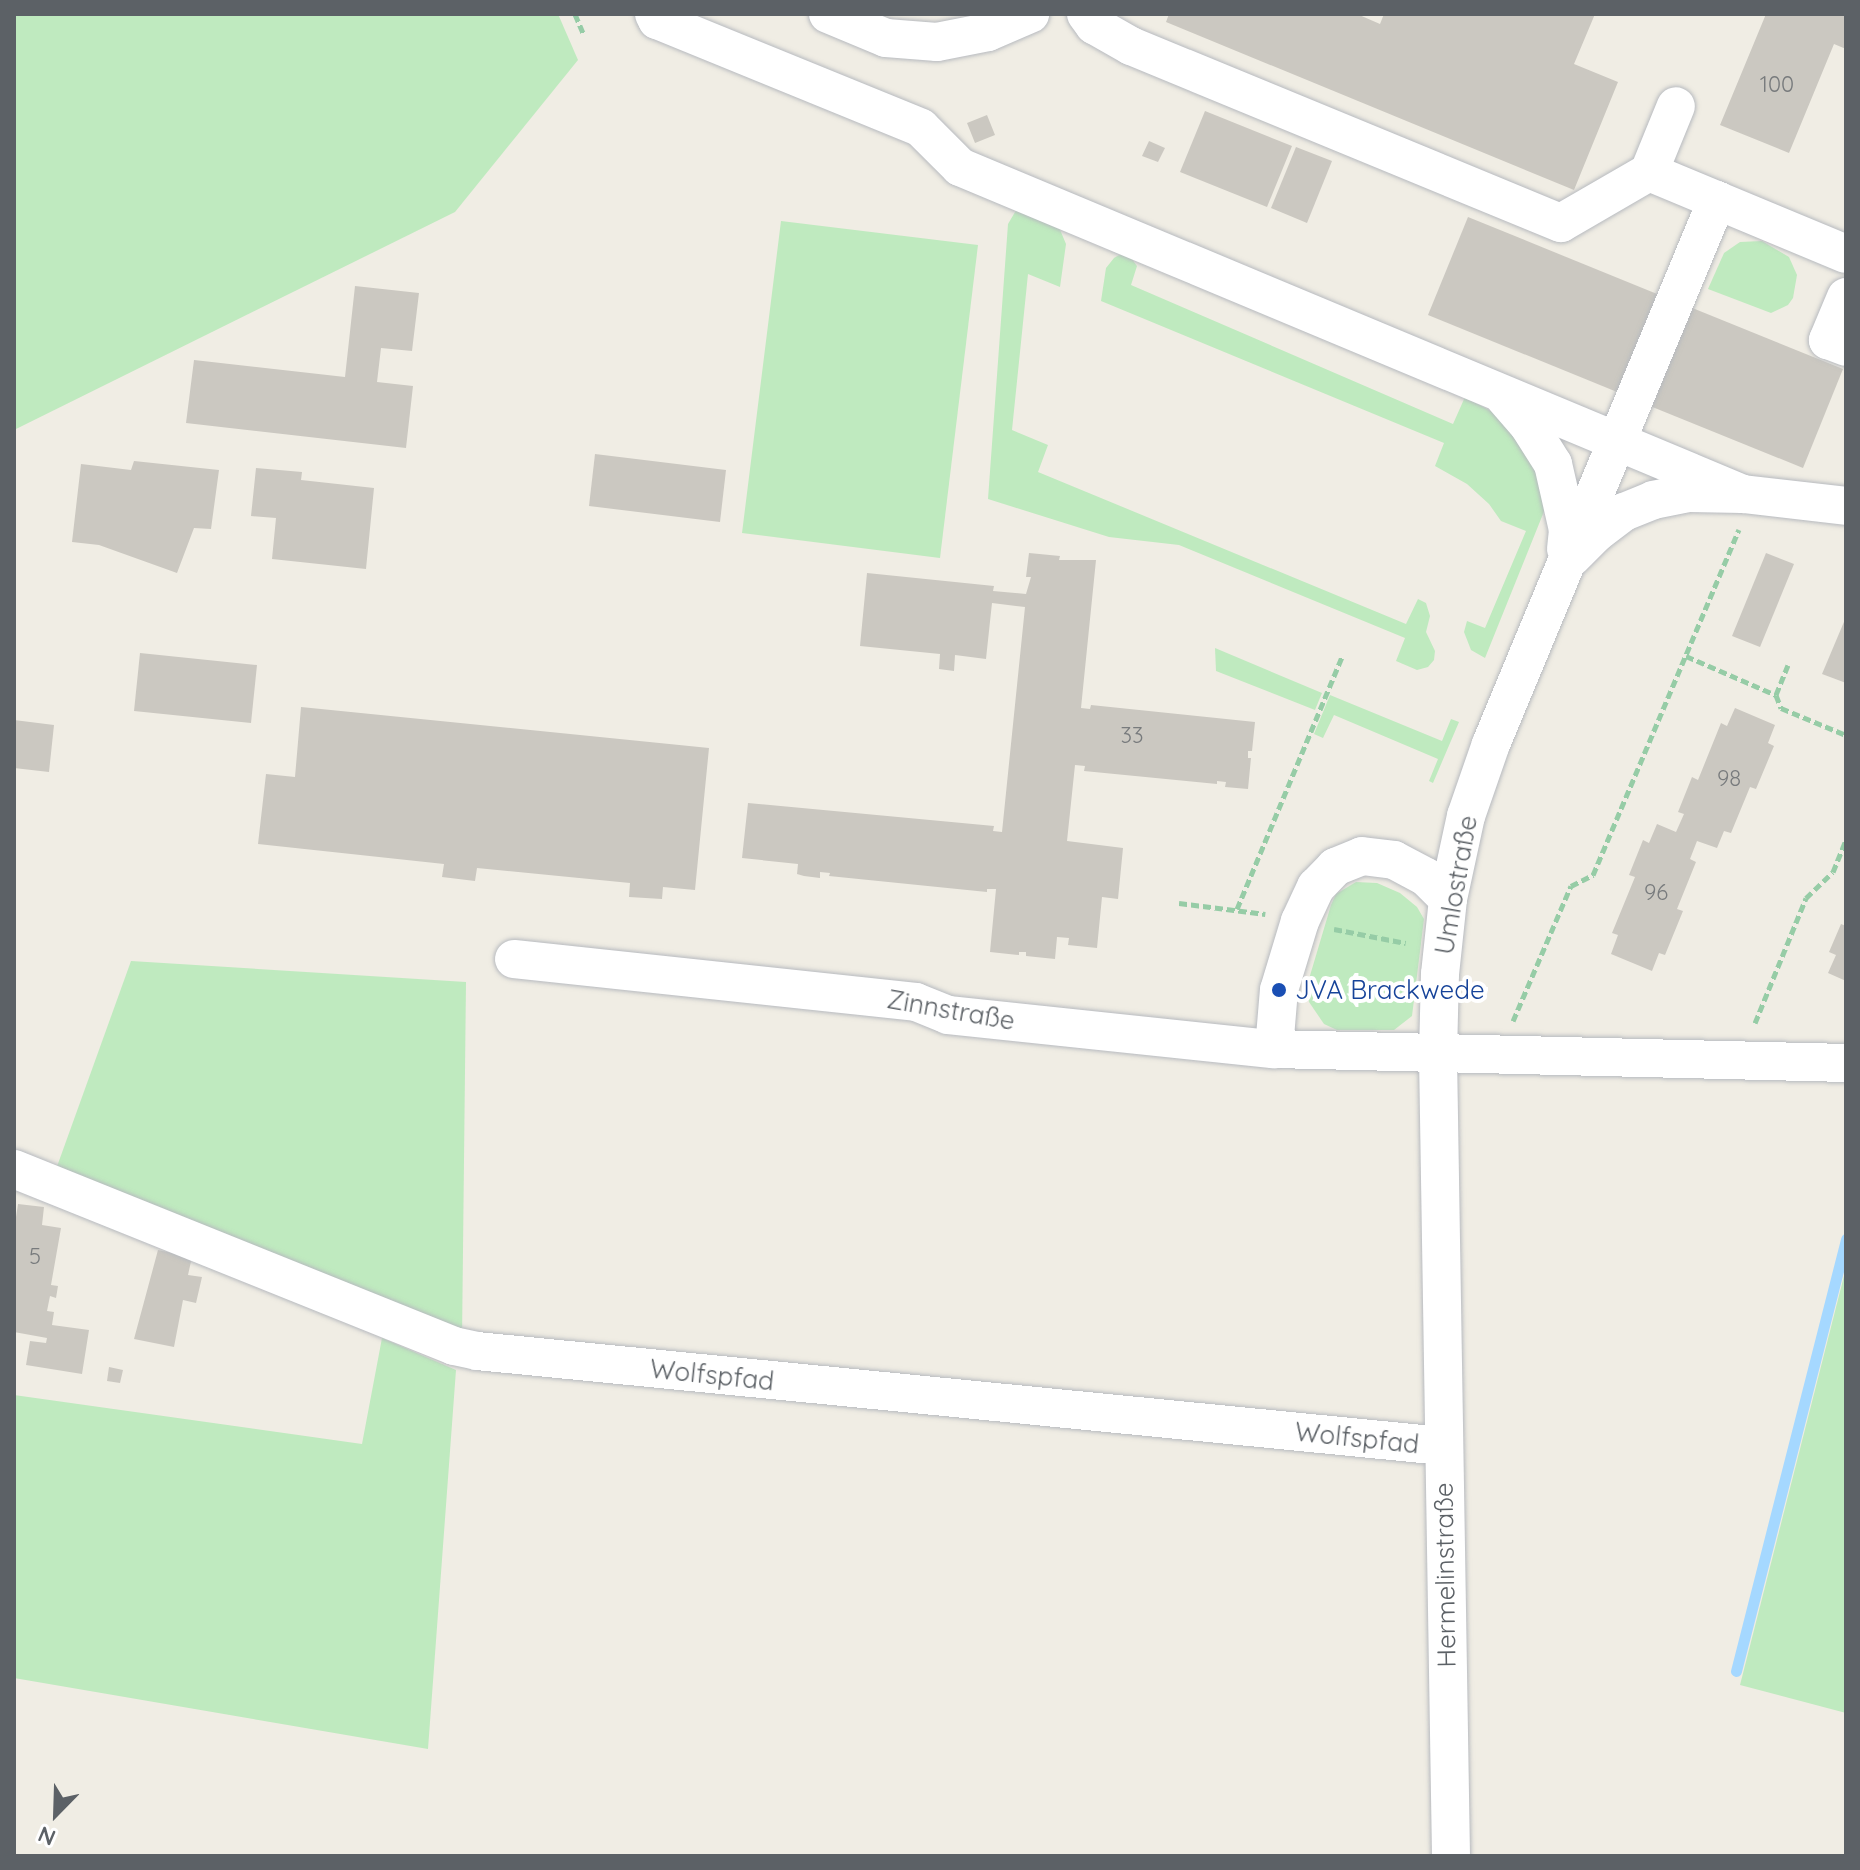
<!DOCTYPE html>
<html>
<head>
<meta charset="utf-8">
<style>
	body { margin:0 }
	#map { position:relative; width:1860px; height:1870px; overflow:hidden; background:#f0ede4; font-family:Quicksand,sans-serif }
	div>[style] { position:absolute }
	.green>* { inset:0; background:#bfeabf }
	.stream>* { height:11px; margin:-5.5px; padding:0 5.5px; transform-origin:5.5px; border-radius:5.5px; background:#a5d8ff }
	.building>* { inset:0; background:#cbc8c1 }
	.path>* { height:5px; margin-top:-2.5px; transform-origin:0; background:repeating-linear-gradient(90deg,#96cca6 0 8px,transparent 0 12px) }
	.roads { filter:drop-shadow(0 0 2px #b7babf) drop-shadow(0 0 2px #b7babf) }
	.minor>* { height:38px; margin:-19px; padding:0 19px; transform-origin:19px; border-radius:19px; background:#fff }
	.dots>* { width:22px; height:22px; translate:-50% -50%; box-sizing:border-box; border:4px solid #fff; border-radius:50% }
	span { translate:-50% -50%; white-space:nowrap; text-align:center; line-height:1.15; -webkit-text-stroke:8px #fff; paint-order:stroke }
	.number-label { font-size:22px; color:#787b7d }
	.number-label span { -webkit-text-stroke-width:0 }
	.street-label { font-size:26px; color:#5c6166 }
	.transit-label { font-size:26px; color:#164399 }
	.left { translate:0 -50%; text-align:left }
	.frame { position:absolute; inset:0; border:16px solid #5c6166; pointer-events:none }
	.north { position:absolute; left:16px; top:1774px; width:80px; height:80px; -webkit-text-stroke:6px #fff; paint-order:stroke; rotate:203deg; font-size:22px; font-weight:700; line-height:32px; text-align:center; color:#5c6166 }
	.north::after { content:''; display:block; margin:auto; width:28px; height:36px; background:#5c6166; clip-path:polygon(50% 0,100% 100%,50% 72%,0 100%) }
</style>
</head>
<body>
<div id="map">
	<div class="green">
		<i style="clip-path:polygon(14px 14px,558px 14px,578px 60px,455px 212px,14px 430px)"></i>
		<i style="clip-path:polygon(1018px 207px,1058px 225px,1066px 244px,1060px 287px,1028px 274px,1012px 430px,1048px 445px,1038px 472px,1406px 624px,1418px 599px,1426px 603px,1430px 616px,1426px 632px,1435px 651px,1434px 660px,1428px 667px,1417px 670px,1396px 661px,1405px 638px,1179px 545px,1109px 537px,988px 499px,1008px 224px)"></i>
		<i style="clip-path:polygon(781px 221px,978px 245px,940px 558px,742px 533px)"></i>
		<i style="clip-path:polygon(1762px 241px,1789px 257px,1797px 275px,1793px 298px,1788px 305px,1771px 313px,1708px 289px,1724px 253px,1740px 242px)"></i>
		<i style="clip-path:polygon(1126px 251px,1137px 266px,1131px 285px,1453px 424px,1465px 397px,1498px 415px,1531px 454px,1547px 504px,1485px 658px,1471px 650px,1464px 632px,1467px 621px,1485px 628px,1526px 531px,1501px 521px,1489px 504px,1467px 484px,1435px 466px,1444px 443px,1101px 301px,1106px 268px,1114px 258px)"></i>
		<i style="clip-path:polygon(1215px 648px,1322px 693px,1315px 710px,1216px 671px)"></i>
		<i style="clip-path:polygon(1330px 695px,1442px 741px,1451px 719px,1459px 722px,1433px 783px,1429px 781px,1438px 759px,1334px 715px,1323px 738px,1314px 734px)"></i>
		<i style="clip-path:polygon(1356px 882px,1377px 883px,1400px 893px,1417px 907px,1424px 919px,1412px 1016px,1394px 1030px,1337px 1030px,1324px 1024px,1309px 1002px,1306px 989px,1331px 905px,1336px 894px)"></i>
		<i style="clip-path:polygon(131px 961px,466px 982px,462px 1340px,55px 1172px)"></i>
		<i style="clip-path:polygon(1846px 1268px,1846px 1713px,1740px 1685px)"></i>
		<i style="clip-path:polygon(382px 1338px,456px 1370px,428px 1749px,14px 1678px,14px 1395px,362px 1444px)"></i>
	</div>
	<div class="stream">
		<i style="left:1736px;top:1671px;width:446px;rotate:-75.7deg"></i>
	</div>
	<div class="building">
		<i style="clip-path:polygon(1169px 14px,1357px 14px,1380px 24px,1384px 14px,1595px 14px,1574px 64px,1618px 82px,1574px 190px,1166px 22px)"></i>
		<i style="clip-path:polygon(1766px 14px,1846px 14px,1846px 49px,1834px 44px,1789px 153px,1720px 125px)"></i>
		<i style="clip-path:polygon(1205px 111px,1292px 146px,1267px 207px,1180px 172px)"></i>
		<i style="clip-path:polygon(987px 115px,995px 135px,975px 143px,967px 123px)"></i>
		<i style="clip-path:polygon(1149px 141px,1165px 148px,1158px 162px,1142px 156px)"></i>
		<i style="clip-path:polygon(1296px 147px,1332px 161px,1307px 223px,1271px 208px)"></i>
		<i style="clip-path:polygon(1468px 217px,1662px 296px,1622px 394px,1428px 315px)"></i>
		<i style="clip-path:polygon(355px 286px,419px 293px,412px 351px,381px 348px,377px 382px,413px 386px,406px 448px,186px 423px,194px 360px,345px 377px)"></i>
		<i style="clip-path:polygon(1685px 305px,1843px 369px,1803px 468px,1645px 404px)"></i>
		<i style="clip-path:polygon(595px 454px,726px 470px,720px 522px,589px 506px)"></i>
		<i style="clip-path:polygon(134px 461px,219px 470px,211px 529px,194px 528px,177px 573px,99px 545px,72px 542px,81px 464px,131px 470px)"></i>
		<i style="clip-path:polygon(256px 468px,302px 472px,301px 480px,374px 488px,366px 569px,272px 559px,276px 518px,251px 516px)"></i>
		<i style="clip-path:polygon(1029px 553px,1060px 556px,1059px 560px,1096px 560px,1081px 708px,1090px 709px,1091px 705px,1255px 722px,1252px 751px,1248px 751px,1248px 758px,1251px 758px,1248px 789px,1225px 787px,1226px 782px,1217px 781px,1217px 784px,1084px 771px,1085px 766px,1075px 765px,1067px 841px,1123px 848px,1118px 899px,1102px 897px,1097px 948px,1068px 945px,1069px 938px,1057px 937px,1055px 959px,1026px 956px,1026px 952px,1019px 952px,1019px 955px,990px 952px,996px 889px,987px 889px,987px 892px,829px 876px,830px 873px,820px 872px,820px 878px,804px 876px,797px 874px,798px 864px,742px 858px,748px 803px,994px 826px,993px 831px,1002px 832px,1025px 607px,992px 603px,986px 659px,955px 655px,954px 671px,939px 669px,940px 654px,860px 646px,867px 573px,994px 586px,993px 591px,1026px 594px,1031px 577px,1026px 577px)"></i>
		<i style="clip-path:polygon(1766px 553px,1794px 564px,1760px 647px,1732px 636px)"></i>
		<i style="clip-path:polygon(1846px 617px,1846px 683px,1822px 674px)"></i>
		<i style="clip-path:polygon(140px 653px,257px 665px,251px 723px,134px 711px)"></i>
		<i style="clip-path:polygon(301px 707px,709px 748px,695px 890px,663px 887px,662px 899px,629px 897px,630px 883px,477px 868px,475px 881px,442px 877px,444px 864px,258px 844px,266px 774px,295px 777px)"></i>
		<i style="clip-path:polygon(1735px 708px,1775px 725px,1768px 743px,1774px 746px,1756px 789px,1750px 787px,1731px 833px,1724px 831px,1717px 848px,1697px 841px,1690px 859px,1696px 862px,1677px 909px,1683px 911px,1665px 955px,1659px 953px,1652px 971px,1611px 954px,1618px 935px,1612px 933px,1635px 877px,1629px 875px,1643px 840px,1649px 843px,1657px 824px,1676px 832px,1684px 814px,1678px 812px,1692px 777px,1698px 780px,1721px 723px,1727px 726px)"></i>
		<i style="clip-path:polygon(14px 720px,54px 725px,49px 772px,14px 768px)"></i>
		<i style="clip-path:polygon(1841px 924px,1846px 926px,1846px 981px,1828px 973px,1836px 955px,1829px 952px)"></i>
		<i style="clip-path:polygon(18px 1204px,44px 1207px,42px 1225px,61px 1228px,51px 1285px,58px 1286px,56px 1298px,50px 1296px,47px 1311px,54px 1312px,52px 1325px,89px 1330px,82px 1374px,26px 1365px,30px 1341px,46px 1343px,47px 1338px,14px 1332px,14px 1230px)"></i>
		<i style="clip-path:polygon(158px 1250px,192px 1257px,188px 1275px,202px 1277px,196px 1303px,183px 1300px,174px 1347px,134px 1339px)"></i>
		<i style="clip-path:polygon(109px 1367px,123px 1370px,120px 1383px,107px 1381px)"></i>
	</div>
	<div class="path">
		<i style="left:575px;top:14px;width:21px;rotate:67deg"></i>
		<i style="left:1686px;top:656px;width:98px;rotate:23.4deg"></i>
		<i style="left:1788px;top:665px;width:32px;rotate:112deg"></i>
		<i style="left:1776px;top:695px;width:14px;rotate:69deg"></i>
		<i style="left:1781px;top:708px;width:70px;rotate:22.6deg"></i>
		<i style="left:1179px;top:903px;width:87px;rotate:7.3deg"></i>
		<i style="left:1237px;top:909px;width:273px;rotate:-67.4deg"></i>
		<i style="left:1334px;top:929px;width:73px;rotate:11deg"></i>
		<i style="left:1513px;top:1021px;width:147px;rotate:-66.8deg"></i>
		<i style="left:1571px;top:886px;width:25px;rotate:-27deg"></i>
		<i style="left:1593px;top:875px;width:375px;rotate:-67.1deg"></i>
		<i style="left:1755px;top:1023px;width:135px;rotate:-67.8deg"></i>
		<i style="left:1806px;top:898px;width:37px;rotate:-44deg"></i>
		<i style="left:1833px;top:872px;width:35px;rotate:-68deg"></i>
	</div>
	<div class="roads">
		<div class="minor">
			<i style="left:654px;top:14px;width:7px;rotate:63deg"></i>
			<i style="left:657px;top:20px;width:285px;rotate:22.2deg"></i>
			<i style="left:921px;top:128px;width:55px;rotate:45deg"></i>
			<i style="left:960px;top:167px;width:849px;rotate:22.67deg"></i>
			<i style="left:828px;top:14px;width:63px;rotate:22.5deg"></i>
			<i style="left:886px;top:38px;width:51px;rotate:4.5deg"></i>
			<i style="left:937px;top:42px;width:52px;rotate:-11.1deg"></i>
			<i style="left:988px;top:32px;width:46px;rotate:-23.2deg"></i>
			<i style="left:1086px;top:14px;width:14px;rotate:54deg"></i>
			<i style="left:1094px;top:25px;width:43px;rotate:29.6deg"></i>
			<i style="left:1131px;top:46px;width:465px;rotate:22.4deg"></i>
			<i style="left:1561px;top:223px;width:102px;rotate:-30.1deg"></i>
			<i style="left:1649px;top:172px;width:213px;rotate:22.6deg"></i>
			<i style="left:1649px;top:172px;width:71px;rotate:-67.8deg"></i>
			<i style="left:1846px;top:297px;width:47px;rotate:112.7deg"></i>
			<i style="left:1828px;top:340px;width:19px;rotate:21deg"></i>
			<i style="left:1504px;top:397px;width:38px;rotate:49deg"></i>
			<i style="left:1529px;top:426px;width:45px;rotate:57.7deg"></i>
			<i style="left:1553px;top:464px;width:68px;rotate:77.2deg"></i>
			<i style="left:1568px;top:530px;width:19px;rotate:96deg"></i>
			<i style="left:1572px;top:557px;width:34px;rotate:-45deg"></i>
			<i style="left:1596px;top:533px;width:35px;rotate:-37deg"></i>
			<i style="left:1624px;top:512px;width:31px;rotate:-22deg"></i>
			<i style="left:1653px;top:500px;width:37px;rotate:-11deg"></i>
			<i style="left:1689px;top:493px;width:54px;rotate:1.1deg"></i>
			<i style="left:1743px;top:494px;width:104px;rotate:6.6deg"></i>
			<i style="left:514px;top:959px;width:404px;rotate:6.1deg"></i>
			<i style="left:916px;top:1002px;width:35px;rotate:22deg"></i>
			<i style="left:948px;top:1015px;width:328px;rotate:6deg"></i>
			<i style="left:1274px;top:1049px;width:572px;rotate:1.4deg"></i>
			<i style="left:1274px;top:1049px;width:59px;rotate:-85.2deg"></i>
			<i style="left:1279px;top:990px;width:72px;rotate:-73.1deg"></i>
			<i style="left:1300px;top:921px;width:38px;rotate:-65deg"></i>
			<i style="left:1316px;top:887px;width:28px;rotate:-46deg"></i>
			<i style="left:1335px;top:867px;width:29px;rotate:-22deg"></i>
			<i style="left:1362px;top:856px;width:32px;rotate:7deg"></i>
			<i style="left:1394px;top:860px;width:36px;rotate:28deg"></i>
			<i style="left:1426px;top:877px;width:31px;rotate:45deg"></i>
			<i style="left:14px;top:1169px;width:474px;rotate:21.9deg"></i>
			<i style="left:454px;top:1346px;width:24px;rotate:12deg"></i>
			<i style="left:477px;top:1351px;width:971px;rotate:5.62deg"></i>
			<i style="left:1451px;top:1856px;width:801px;rotate:-90.93deg"></i>
			<i style="left:1438px;top:1055px;width:81px;rotate:-88.6deg"></i>
			<i style="left:1440px;top:974px;width:75px;rotate:-83.9deg"></i>
			<i style="left:1448px;top:899px;width:85px;rotate:-77.8deg"></i>
			<i style="left:1466px;top:816px;width:76px;rotate:-70.9deg"></i>
			<i style="left:1491px;top:744px;width:589px;rotate:-67.44deg"></i>
		</div>
	</div>
	<div class="dots">
		<i style="left:1279px;top:990px;background:#1a4fb4"></i>
	</div>
	<div class="number-label">
		<span style="left:1777px;top:85px">100</span>
		<span style="left:1132px;top:736px">33</span>
		<span style="left:1729px;top:779px">98</span>
		<span style="left:1656px;top:893px">96</span>
		<span style="left:35px;top:1257px">5</span>
	</div>
	<div class="street-label">
		<span style="left:1456px;top:885px;rotate:-80deg">Umlostraße</span>
		<span style="left:951px;top:1010px;rotate:10deg">Zinnstraße</span>
		<span style="left:712px;top:1375px;rotate:6deg">Wolfspfad</span>
		<span style="left:1357px;top:1438px;rotate:6deg">Wolfspfad</span>
		<span style="left:1445px;top:1575px;rotate:-91deg">Hermelinstraße</span>
	</div>
	<div class="transit-label">
		<span class="left" style="left:1295px;top:990px">JVA Brackwede</span>
	</div>
	<div class="frame"></div>
	<div class="north">N</div>
</div>
</body>
</html>
